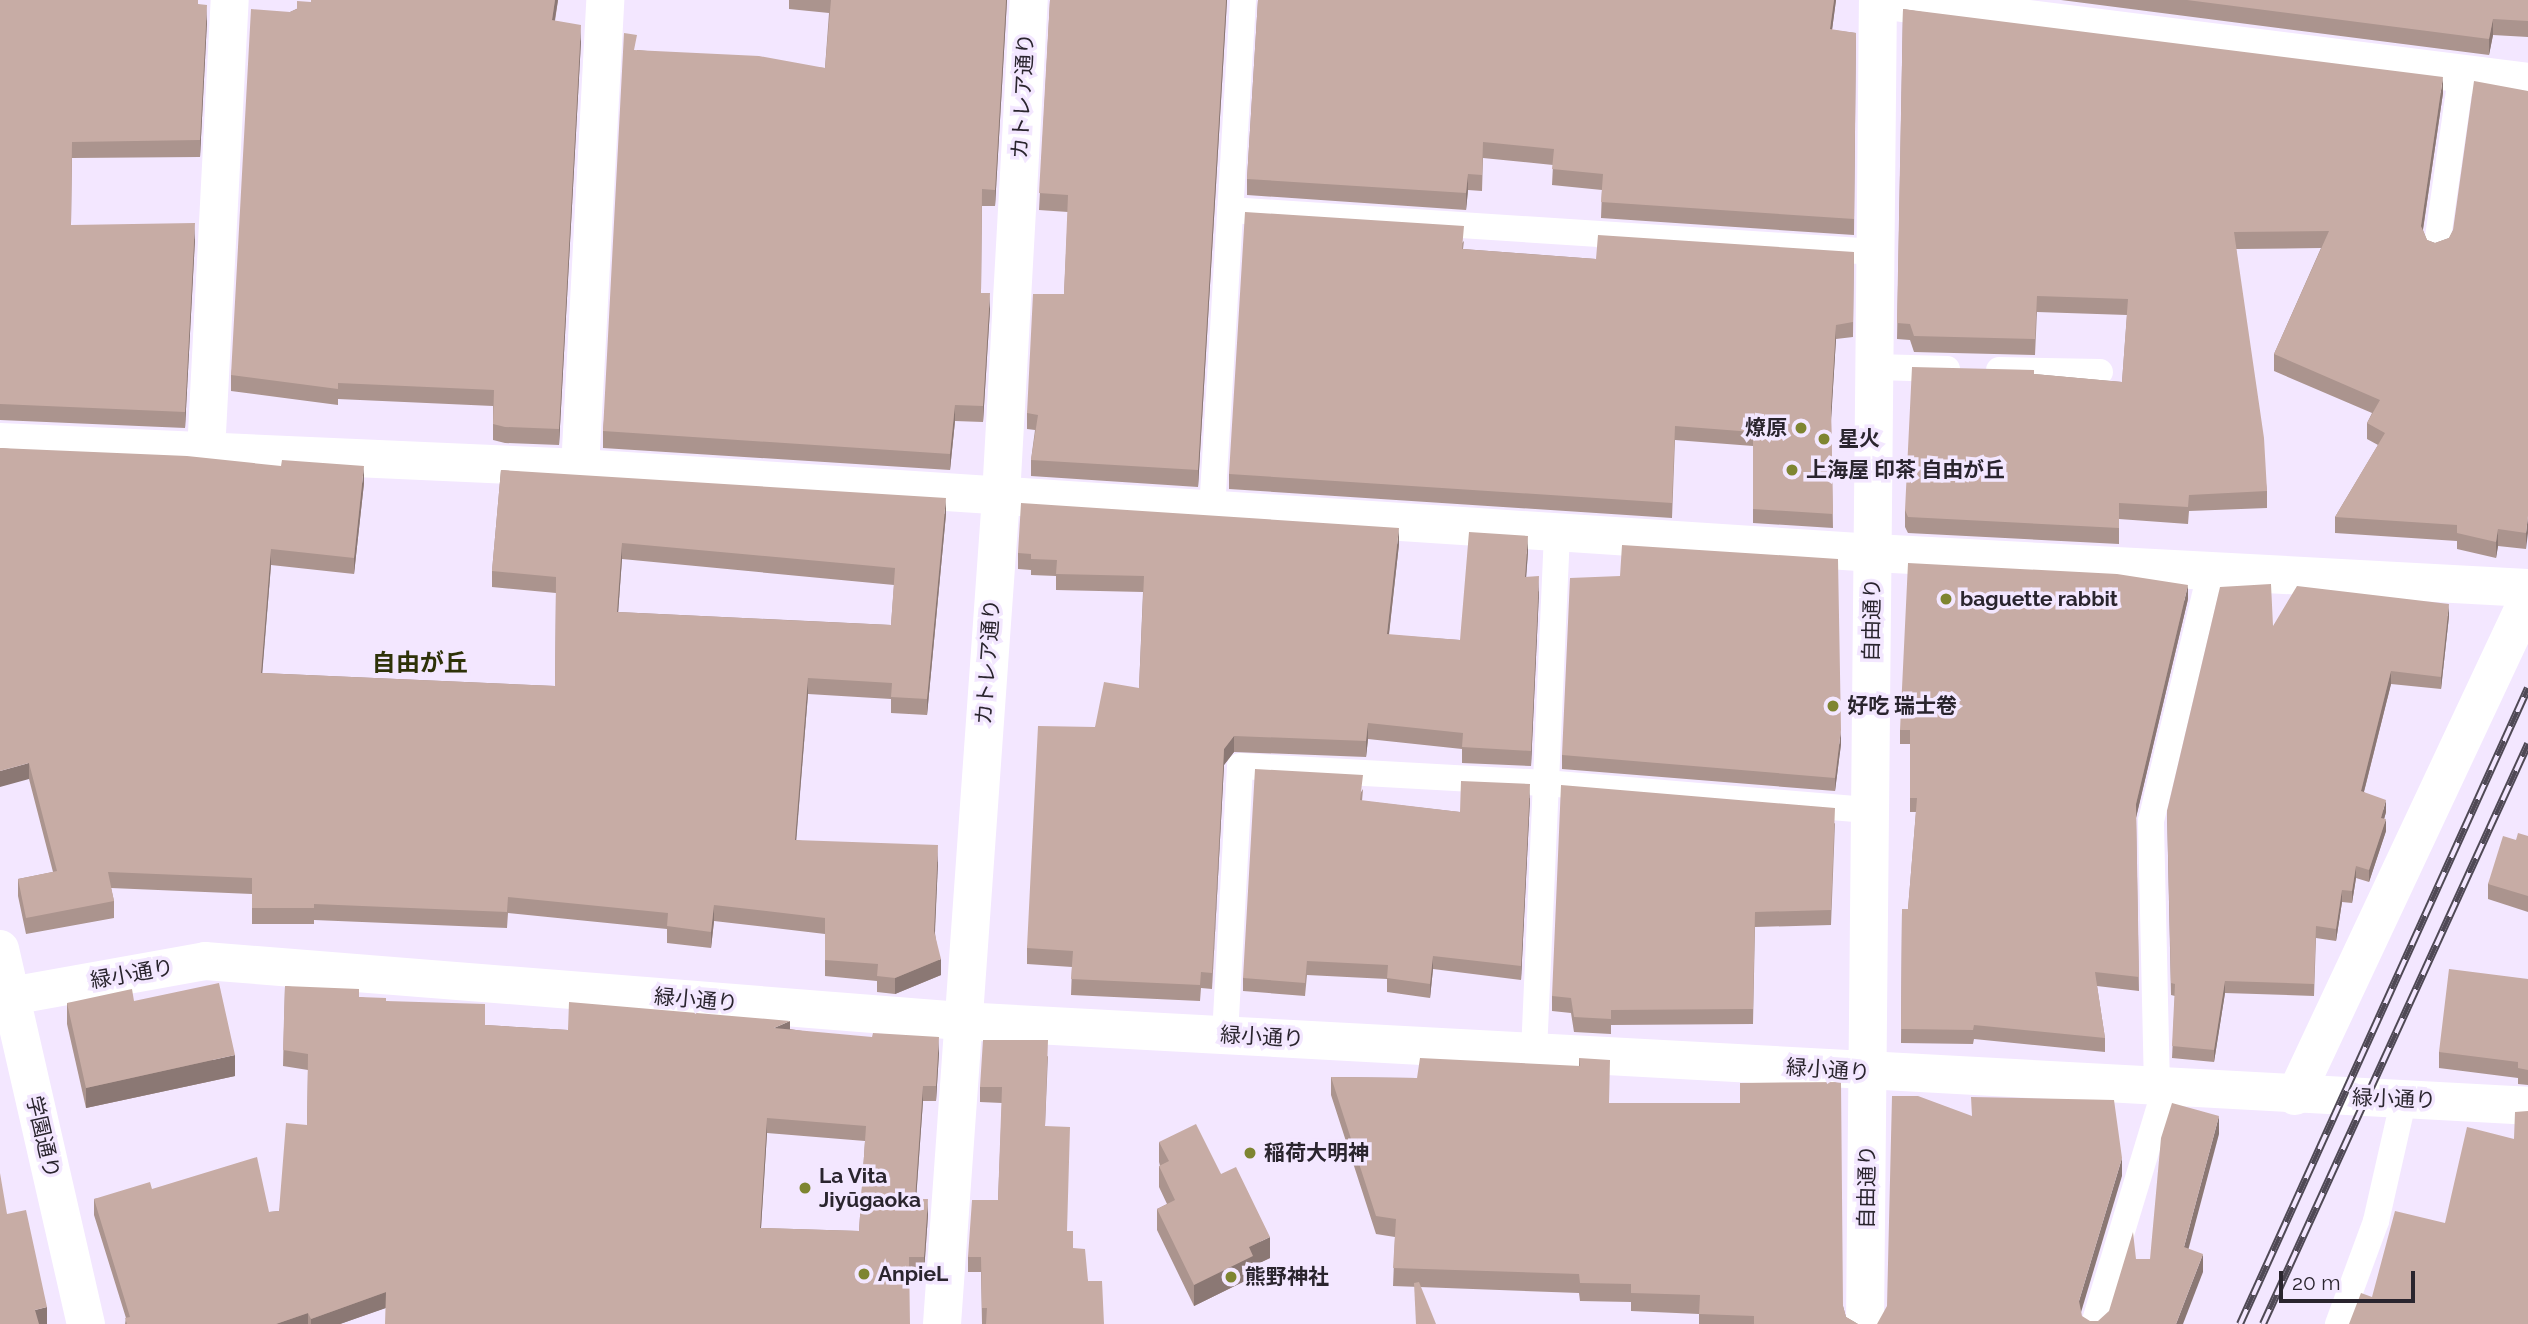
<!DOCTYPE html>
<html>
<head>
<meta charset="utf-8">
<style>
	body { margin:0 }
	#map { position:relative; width:2528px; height:1324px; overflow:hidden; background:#f3e7ff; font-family:Raleway,"Noto Sans JP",sans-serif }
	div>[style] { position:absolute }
	.service>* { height:26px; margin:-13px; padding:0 13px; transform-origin:13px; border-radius:13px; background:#fff }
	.minor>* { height:38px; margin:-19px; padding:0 19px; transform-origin:19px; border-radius:19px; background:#fff }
	.tertiary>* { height:38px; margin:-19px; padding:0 19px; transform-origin:19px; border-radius:19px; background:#fff }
	.secondary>* { height:38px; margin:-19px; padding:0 19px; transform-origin:19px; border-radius:19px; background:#fff }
	.rail>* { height:8px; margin-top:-4px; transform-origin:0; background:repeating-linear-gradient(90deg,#f3e7ff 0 16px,#4f4955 0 32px); box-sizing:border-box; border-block:2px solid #4f4955 }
	.wall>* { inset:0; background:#ab948e }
	.shaded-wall>* { inset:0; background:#8b7874 }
	.building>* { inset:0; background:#c7aca5 }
	.dots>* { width:19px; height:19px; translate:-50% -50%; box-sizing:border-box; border:4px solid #f3e7ff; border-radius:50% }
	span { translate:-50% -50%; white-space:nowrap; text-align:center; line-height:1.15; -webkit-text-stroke:7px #f3e7ff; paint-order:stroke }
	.street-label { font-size:21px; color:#2a252e }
	.poi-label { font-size:21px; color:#2a252e; font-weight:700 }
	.right { translate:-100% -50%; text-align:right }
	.left { translate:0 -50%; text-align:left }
	.quarter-label { font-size:24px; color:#2e3208; font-weight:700 }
	.scale { position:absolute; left:2279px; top:1271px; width:136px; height:32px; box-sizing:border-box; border:4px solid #2a252e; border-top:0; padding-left:9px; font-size:21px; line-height:24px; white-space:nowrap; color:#2a252e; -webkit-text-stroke:5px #f3e7ff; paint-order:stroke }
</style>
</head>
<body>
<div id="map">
	<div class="service">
		<i style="left:1230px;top:210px;width:647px;rotate:3.72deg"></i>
		<i style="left:2437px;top:244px;width:169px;rotate:-81.8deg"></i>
		<i style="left:1875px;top:367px;width:72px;rotate:1.6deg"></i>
		<i style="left:1999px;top:370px;width:101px;rotate:1.1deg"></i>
		<i style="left:1212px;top:510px;width:511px;rotate:-86.52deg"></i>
		<i style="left:1225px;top:1035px;width:269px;rotate:-86.8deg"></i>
		<i style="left:1240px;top:766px;width:305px;rotate:3.2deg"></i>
		<i style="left:1545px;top:783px;width:323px;rotate:4.8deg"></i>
		<i style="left:1534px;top:1052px;width:520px;rotate:-87.46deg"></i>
		<i style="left:2157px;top:1088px;width:267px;rotate:-91.3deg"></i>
		<i style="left:2151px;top:821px;width:259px;rotate:-76.6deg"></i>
		<i style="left:2094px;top:1324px;width:245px;rotate:-73.2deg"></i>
		<i style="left:2338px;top:1324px;width:110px;rotate:-69.7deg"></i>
		<i style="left:2376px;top:1221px;width:126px;rotate:-77.2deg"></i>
	</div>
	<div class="minor">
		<i style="left:1878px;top:0;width:655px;rotate:7.19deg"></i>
		<i style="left:0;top:442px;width:581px;rotate:2.57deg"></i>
		<i style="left:580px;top:468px;width:1297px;rotate:3.76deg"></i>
		<i style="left:1874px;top:553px;width:655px;rotate:3.06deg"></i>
		<i style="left:206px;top:452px;width:453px;rotate:-87deg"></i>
		<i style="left:580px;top:468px;width:469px;rotate:-86.9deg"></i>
		<i style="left:2295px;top:1096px;width:549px;rotate:-64.88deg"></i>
		<i style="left:942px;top:1324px;width:830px;rotate:-85.92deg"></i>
		<i style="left:1001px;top:496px;width:497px;rotate:-86.8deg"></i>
	</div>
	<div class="tertiary">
		<i style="left:0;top:949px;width:385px;rotate:77.1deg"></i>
		<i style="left:11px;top:996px;width:197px;rotate:-10.2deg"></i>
		<i style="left:205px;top:961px;width:758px;rotate:4.54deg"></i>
		<i style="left:961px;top:1021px;width:1569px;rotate:3.1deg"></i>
	</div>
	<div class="secondary">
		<i style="left:1865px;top:1324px;width:1324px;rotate:-89.44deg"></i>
	</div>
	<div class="rail">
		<i style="left:2240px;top:1324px;width:698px;rotate:-65.64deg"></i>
		<i style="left:2263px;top:1324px;width:638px;rotate:-65.44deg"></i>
	</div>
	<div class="wall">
		<i style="clip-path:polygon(0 0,198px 4px,207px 21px,200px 157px,72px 158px,71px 225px,195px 239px,185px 428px,0 420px)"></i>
		<i style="clip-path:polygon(311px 0,558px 0,555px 21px,581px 41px,559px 445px,505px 443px,493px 440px,493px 406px,338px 399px,338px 405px,231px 391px,231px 375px,290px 12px,311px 2px)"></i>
		<i style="clip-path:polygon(789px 0,1007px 0,995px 206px,982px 206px,981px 293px,990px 309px,983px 422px,955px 421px,950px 470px,603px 448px,603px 431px,637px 50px,825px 68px,829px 13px,789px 9px)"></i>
		<i style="clip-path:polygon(1050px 0,1227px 0,1198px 487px,1031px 476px,1031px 460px,1035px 430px,1027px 429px,1027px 413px,1064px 294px,1068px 212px,1039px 210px)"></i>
		<i style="clip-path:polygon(1258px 0,1836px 0,1832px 30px,1856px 33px,1854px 235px,1601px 218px,1602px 190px,1552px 185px,1553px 165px,1483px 158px,1482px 191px,1468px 190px,1466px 210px,1247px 195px,1247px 179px)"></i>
		<i style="clip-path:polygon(2061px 0,2528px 0,2528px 37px,2493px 35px,2489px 55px)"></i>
		<i style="clip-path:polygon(1903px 9px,2443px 93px,2423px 230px,2427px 240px,2435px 243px,2449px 238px,2528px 91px,2526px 549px,2498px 546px,2496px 558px,2457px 549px,2457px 541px,2335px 533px,2335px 517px,2378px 445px,2367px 439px,2367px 423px,2372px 413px,2274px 371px,2274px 354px,2321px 248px,2236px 249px,2267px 491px,2267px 508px,2189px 511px,2188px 524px,2119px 519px,2119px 544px,1908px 533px,1905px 527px,1905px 510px,2034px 374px,2122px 382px,2127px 315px,2037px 312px,2035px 355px,1914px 352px,1910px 340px,1897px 339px)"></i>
		<i style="clip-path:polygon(1464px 241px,1463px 249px,1596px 259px,1854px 252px,1853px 337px,1836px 339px,1831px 418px,1833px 528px,1753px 523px,1753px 446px,1675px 440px,1672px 518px,1229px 489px,1229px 474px)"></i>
		<i style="clip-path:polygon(evenodd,0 448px,364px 483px,354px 574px,271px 565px,262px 673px,555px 686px,556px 593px,492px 587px,492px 571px,501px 470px,946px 514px,927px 715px,891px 713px,891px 699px,808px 694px,796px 840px,938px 862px,935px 933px,941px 975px,895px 994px,877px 992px,877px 981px,825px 976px,825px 934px,714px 921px,711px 948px,667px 943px,667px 929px,508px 913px,507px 928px,314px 920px,314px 924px,252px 924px,252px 894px,111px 888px,114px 901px,114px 918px,26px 934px,18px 896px,18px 879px,53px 872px,29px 779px,0 448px,622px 559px,894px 585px,891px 625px,618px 612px,622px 559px)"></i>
		<i style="clip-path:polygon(1399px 544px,1389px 635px,1460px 640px,1528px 552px,1526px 577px,1539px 592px,1531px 766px,1462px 763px,1462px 749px,1368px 739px,1366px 757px,1234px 752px,1224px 765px,1212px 989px,1201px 988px,1200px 1001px,1071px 995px,1072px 967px,1027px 964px,1027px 948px,1095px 727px,1139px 688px,1143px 592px,1056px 590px,1056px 576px,1031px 575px,1031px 570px,1018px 569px,1018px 553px)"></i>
		<i style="clip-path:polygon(2188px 599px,2136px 817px,2139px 991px,2097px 986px,2105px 1038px,2105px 1052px,1974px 1039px,1973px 1044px,1901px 1043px,1902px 909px,1908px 909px,1916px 812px,1910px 812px,1910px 744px,1900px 744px,1900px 730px)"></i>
		<i style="clip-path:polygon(2449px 616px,2441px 689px,2391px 684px,2364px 792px,2386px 812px,2384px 819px,2386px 831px,2369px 882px,2356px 878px,2352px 903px,2342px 902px,2336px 941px,2316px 938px,2314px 996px,2225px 993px,2214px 1062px,2172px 1058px,2175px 996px,2171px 995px,2167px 811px,2273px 626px)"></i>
		<i style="clip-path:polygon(1841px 744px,1835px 791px,1562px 769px,1562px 755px)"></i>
		<i style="clip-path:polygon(1363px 789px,1362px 801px,1460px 812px,1530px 798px,1521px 980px,1433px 969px,1430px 998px,1387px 992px,1387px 979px,1307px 975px,1305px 996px,1243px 991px,1243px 978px)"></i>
		<i style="clip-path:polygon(1835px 823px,1831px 925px,1755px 927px,1753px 1024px,1611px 1025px,1611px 1034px,1574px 1032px,1571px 1013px,1552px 1011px,1552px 996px)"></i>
		<i style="clip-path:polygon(2528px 836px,2528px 912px,2488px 899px,2488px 884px,2516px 840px)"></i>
		<i style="clip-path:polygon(2528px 979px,2528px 1085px,2518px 1084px,2518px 1078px,2439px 1068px,2439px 1052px)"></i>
		<i style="clip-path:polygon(evenodd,285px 986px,386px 1001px,485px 1025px,568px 1030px,790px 1029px,939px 1053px,936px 1101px,923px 1101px,916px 1199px,928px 1215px,924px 1272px,909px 1272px,385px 1308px,340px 1324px,125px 1324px,126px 1318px,94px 1215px,94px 1199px,152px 1189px,269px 1212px,279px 1211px,307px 1125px,308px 1070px,283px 1066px,285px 986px,767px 1133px,865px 1141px,859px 1231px,761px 1228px,767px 1133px)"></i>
		<i style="clip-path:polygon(134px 1001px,235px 1076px,86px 1108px,67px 1024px,67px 1003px)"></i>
		<i style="clip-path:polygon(1048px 1056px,1045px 1126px,1067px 1231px,1073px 1248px,1088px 1281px,1104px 1324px,982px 1324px,981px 1272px,968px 1272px,968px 1257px,998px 1200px,1002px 1103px,980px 1102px,980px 1087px)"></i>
		<i style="clip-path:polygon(1579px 1058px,1609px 1103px,1843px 1306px,1846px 1317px,1858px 1324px,1699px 1324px,1699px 1314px,1631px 1311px,1631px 1302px,1580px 1301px,1579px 1293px,1393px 1286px,1395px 1237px,1376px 1234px,1331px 1095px,1331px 1077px,1417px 1078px,1579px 1066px)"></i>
		<i style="clip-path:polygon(1159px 1142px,1221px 1174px,1270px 1258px,1253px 1266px,1253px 1277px,1194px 1306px,1157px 1230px,1157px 1209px,1167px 1204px,1159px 1187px,1159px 1166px,1160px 1166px,1159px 1162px)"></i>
	</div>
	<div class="shaded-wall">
		<i style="clip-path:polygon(555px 0,558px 0,552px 36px,552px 20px)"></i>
		<i style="clip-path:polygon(1006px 0,1007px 0,995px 206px,995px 190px)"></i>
		<i style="clip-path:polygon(1226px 0,1227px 0,1198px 487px,1198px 470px)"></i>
		<i style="clip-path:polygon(1834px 0,1836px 0,1830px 45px,1830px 29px)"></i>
		<i style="clip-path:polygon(207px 5px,207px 21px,200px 157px,200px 140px)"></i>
		<i style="clip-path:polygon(2493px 19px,2493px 35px,2489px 55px,2489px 39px)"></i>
		<i style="clip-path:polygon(581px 25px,581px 41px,559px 445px,559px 429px)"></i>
		<i style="clip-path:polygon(2443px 77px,2443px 93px,2421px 242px,2421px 226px)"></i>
		<i style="clip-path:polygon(1468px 174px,1468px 190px,1466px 210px,1466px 193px)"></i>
		<i style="clip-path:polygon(195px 223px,195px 239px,185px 428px,185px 412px)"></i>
		<i style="clip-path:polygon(990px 293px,990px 309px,983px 422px,983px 406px)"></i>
		<i style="clip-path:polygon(1836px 325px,1836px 339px,1831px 421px,1831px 407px)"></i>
		<i style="clip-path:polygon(955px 405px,955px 421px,950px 470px,950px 454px)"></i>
		<i style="clip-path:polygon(364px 466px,364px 483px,354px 574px,354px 558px)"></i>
		<i style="clip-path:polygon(946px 498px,946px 514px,927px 715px,927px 699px)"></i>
		<i style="clip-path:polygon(2528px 516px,2528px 533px,2526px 549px,2526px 533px)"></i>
		<i style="clip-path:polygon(1399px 528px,1399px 544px,1387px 650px,1387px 634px)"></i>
		<i style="clip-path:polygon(2498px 529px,2498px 546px,2496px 558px,2496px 542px)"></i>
		<i style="clip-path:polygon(1528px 536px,1528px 552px,1525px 593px,1525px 577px)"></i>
		<i style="clip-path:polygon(622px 543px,622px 559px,617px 629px,617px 612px)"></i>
		<i style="clip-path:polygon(271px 549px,271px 565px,261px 689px,261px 673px)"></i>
		<i style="clip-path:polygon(1539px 576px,1539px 592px,1531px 766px,1531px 751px)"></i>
		<i style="clip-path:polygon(2188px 585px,2188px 599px,2136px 818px,2136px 804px)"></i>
		<i style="clip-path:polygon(2449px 604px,2449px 616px,2441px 689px,2441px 677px)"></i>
		<i style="clip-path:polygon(2391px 671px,2391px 684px,2361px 803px,2361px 791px)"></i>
		<i style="clip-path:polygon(808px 678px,808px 694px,795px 856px,795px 840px)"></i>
		<i style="clip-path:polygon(1368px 723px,1368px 739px,1366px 757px,1366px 741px)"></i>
		<i style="clip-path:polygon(1841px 730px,1841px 744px,1835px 791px,1835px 778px)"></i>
		<i style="clip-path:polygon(1234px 736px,1234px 752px,1224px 765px,1212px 989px,1224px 749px)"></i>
		<i style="clip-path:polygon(29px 763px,29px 779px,0 787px,0 771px)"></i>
		<i style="clip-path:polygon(1530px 784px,1530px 798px,1521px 980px,1521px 966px)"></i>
		<i style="clip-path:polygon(2386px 800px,2386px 812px,2381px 830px,2381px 818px)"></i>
		<i style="clip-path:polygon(2386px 819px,2386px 831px,2369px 882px,2369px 870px)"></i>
		<i style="clip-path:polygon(938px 845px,938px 862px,934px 947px,934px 931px)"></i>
		<i style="clip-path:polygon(2356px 866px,2356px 878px,2352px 903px,2352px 891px)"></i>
		<i style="clip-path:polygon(2342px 890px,2342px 902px,2336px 941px,2336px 929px)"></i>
		<i style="clip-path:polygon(714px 905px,714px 921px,711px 948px,711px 932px)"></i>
		<i style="clip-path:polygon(1433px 956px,1433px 969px,1430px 998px,1430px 984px)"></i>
		<i style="clip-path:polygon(941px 959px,941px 975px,895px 994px,895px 978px)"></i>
		<i style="clip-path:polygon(2225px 981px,2225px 993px,2214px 1062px,2214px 1050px)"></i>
		<i style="clip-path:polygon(790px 1021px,790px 1037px,774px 1028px)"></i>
		<i style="clip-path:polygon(939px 1037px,939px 1053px,936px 1101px,936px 1086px)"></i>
		<i style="clip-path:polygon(235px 1055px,235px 1076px,86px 1108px,86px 1088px)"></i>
		<i style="clip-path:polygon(923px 1086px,923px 1101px,915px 1214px,915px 1199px)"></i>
		<i style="clip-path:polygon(2219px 1116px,2219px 1134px,2184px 1266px,2184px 1247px)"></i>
		<i style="clip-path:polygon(767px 1118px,767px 1133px,760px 1244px,760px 1228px)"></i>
		<i style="clip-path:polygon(2122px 1158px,2122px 1176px,2079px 1319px,2079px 1301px)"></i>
		<i style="clip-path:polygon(928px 1199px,928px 1215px,924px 1272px,924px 1257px)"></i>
		<i style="clip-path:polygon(1270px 1237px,1270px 1258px,1253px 1266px,1253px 1277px,1194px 1306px,1194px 1285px,1249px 1247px)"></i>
		<i style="clip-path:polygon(2203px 1254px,2203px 1272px,2183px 1324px,2176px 1324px)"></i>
		<i style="clip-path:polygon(386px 1292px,386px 1308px,340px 1324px,311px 1324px,311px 1319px)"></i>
		<i style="clip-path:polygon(47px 1307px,47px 1324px,35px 1324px,35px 1310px)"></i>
		<i style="clip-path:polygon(308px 1313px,308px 1324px,276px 1324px)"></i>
	</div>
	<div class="building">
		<i style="clip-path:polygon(0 0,198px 0,198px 4px,207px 5px,200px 140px,72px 142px,71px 225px,195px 223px,185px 412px,0 404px)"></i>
		<i style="clip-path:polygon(311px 0,555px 0,552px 20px,581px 25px,559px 429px,505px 427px,493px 424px,494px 390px,338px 383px,338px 389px,231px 375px,251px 9px,290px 12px,297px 9px,297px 1px,311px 2px)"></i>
		<i style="clip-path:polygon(831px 0,1006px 0,995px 190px,982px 189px,981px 293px,990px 293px,983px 406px,955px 405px,950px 454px,603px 431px,624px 33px,637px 35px,634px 50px,759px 56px,825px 68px)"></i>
		<i style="clip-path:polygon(1050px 0,1226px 0,1198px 470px,1031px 460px,1038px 415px,1027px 413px,1033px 294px,1064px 294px,1068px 195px,1039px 193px)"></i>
		<i style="clip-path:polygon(1258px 0,1834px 0,1830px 29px,1856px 33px,1854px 219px,1601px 202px,1603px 174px,1552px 169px,1554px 149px,1483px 142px,1482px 175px,1468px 174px,1466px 193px,1247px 179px)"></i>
		<i style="clip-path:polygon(2187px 0,2528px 0,2528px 21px,2493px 19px,2489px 39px)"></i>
		<i style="clip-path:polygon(1903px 9px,2443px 77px,2421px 226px,2427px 240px,2435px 243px,2449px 238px,2453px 230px,2474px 81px,2528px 91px,2528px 516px,2526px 533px,2498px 529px,2496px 542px,2457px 533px,2457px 525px,2335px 517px,2385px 433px,2367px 423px,2380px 400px,2274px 354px,2329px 231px,2234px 232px,2264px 438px,2267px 491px,2189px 495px,2188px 507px,2119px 503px,2119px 528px,1908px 517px,1905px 510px,1912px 367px,2034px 370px,2034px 374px,2122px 382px,2128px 299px,2037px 296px,2035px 339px,1914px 336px,1910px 324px,1897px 323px)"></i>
		<i style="clip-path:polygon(1245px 212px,1464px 226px,1462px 249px,1596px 259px,1598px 235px,1854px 252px,1853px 322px,1836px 325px,1831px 407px,1833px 514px,1753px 509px,1753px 432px,1675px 426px,1672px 503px,1229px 474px)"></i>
		<i style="clip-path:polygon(evenodd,0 448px,187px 456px,281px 466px,282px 460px,364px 466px,354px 558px,271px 549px,261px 673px,555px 686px,556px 577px,492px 571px,501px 470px,946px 498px,927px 699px,891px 697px,892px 683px,808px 678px,795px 840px,938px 845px,934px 931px,941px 959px,895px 978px,877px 976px,878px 964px,825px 960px,825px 918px,714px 905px,711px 932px,667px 926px,668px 913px,508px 897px,507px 912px,314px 904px,314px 908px,252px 908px,252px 878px,108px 872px,114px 901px,26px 918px,18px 879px,57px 871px,29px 763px,0 771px,0 448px,622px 543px,895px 568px,891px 625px,617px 612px,622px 543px)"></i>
		<i style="clip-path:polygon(1021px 503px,1399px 528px,1387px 634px,1460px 640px,1469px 532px,1528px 536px,1525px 577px,1539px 576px,1531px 751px,1462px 747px,1463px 733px,1368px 723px,1366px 741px,1234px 736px,1224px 749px,1212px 973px,1201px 972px,1200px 985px,1071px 979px,1073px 951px,1027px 948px,1038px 726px,1095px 727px,1104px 682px,1139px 688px,1144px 576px,1056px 574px,1057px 560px,1031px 559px,1031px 554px,1018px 553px)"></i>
		<i style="clip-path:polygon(1622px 545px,1838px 559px,1841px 730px,1835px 778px,1562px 755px,1570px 578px,1620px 576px)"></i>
		<i style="clip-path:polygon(1908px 563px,2117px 574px,2188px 585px,2136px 804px,2139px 977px,2095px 972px,2105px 1038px,1974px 1025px,1973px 1030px,1901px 1029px,1902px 909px,1908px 909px,1917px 798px,1910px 798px,1910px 730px,1900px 730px)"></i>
		<i style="clip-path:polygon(2271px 584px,2273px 626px,2297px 586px,2449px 604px,2441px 677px,2391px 671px,2361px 791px,2386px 800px,2381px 818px,2386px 819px,2369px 870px,2356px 866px,2352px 891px,2342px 890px,2336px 929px,2316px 926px,2314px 984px,2225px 981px,2214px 1050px,2172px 1046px,2175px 984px,2171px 983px,2167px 811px,2220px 587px)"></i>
		<i style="clip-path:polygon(1255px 769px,1363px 775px,1360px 800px,1460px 812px,1461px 781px,1530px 784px,1521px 966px,1433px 956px,1430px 984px,1387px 978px,1388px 965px,1307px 961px,1305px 983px,1243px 978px)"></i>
		<i style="clip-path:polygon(1561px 785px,1835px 808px,1831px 910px,1755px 912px,1753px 1009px,1611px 1010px,1611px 1019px,1574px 1017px,1571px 998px,1552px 996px)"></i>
		<i style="clip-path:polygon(2518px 833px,2528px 836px,2528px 896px,2488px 884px,2503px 836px,2516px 840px)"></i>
		<i style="clip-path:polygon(2449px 969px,2528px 979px,2528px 1070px,2518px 1068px,2518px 1062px,2439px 1052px)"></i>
		<i style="clip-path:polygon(219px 983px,235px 1055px,86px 1088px,67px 1003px,132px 989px,134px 1001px)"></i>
		<i style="clip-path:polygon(evenodd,285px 986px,359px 989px,359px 997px,386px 998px,386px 1001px,485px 1004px,485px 1025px,568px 1030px,569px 1002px,790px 1021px,774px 1028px,872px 1037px,873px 1033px,939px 1037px,936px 1086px,923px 1086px,915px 1199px,928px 1199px,924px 1257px,909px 1257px,910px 1324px,385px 1324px,386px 1292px,311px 1319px,308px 1313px,276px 1324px,127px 1324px,125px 1318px,130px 1317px,94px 1199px,150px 1182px,152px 1189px,257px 1157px,269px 1212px,279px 1211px,286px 1123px,307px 1125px,308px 1054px,283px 1050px,285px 986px,767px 1118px,866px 1126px,859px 1231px,760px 1228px,767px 1118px)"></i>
		<i style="clip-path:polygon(983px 1040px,1048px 1040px,1045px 1126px,1070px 1127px,1067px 1231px,1073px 1231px,1073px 1248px,1085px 1249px,1088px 1281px,1102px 1281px,1104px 1324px,986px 1324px,987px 1308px,982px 1308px,981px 1257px,968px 1257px,972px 1200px,998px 1200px,1002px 1087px,980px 1087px)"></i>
		<i style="clip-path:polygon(1420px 1058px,1580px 1066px,1579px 1058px,1610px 1060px,1609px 1103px,1740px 1103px,1740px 1083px,1841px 1082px,1843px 1306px,1846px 1317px,1858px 1324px,1754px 1324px,1754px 1316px,1699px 1314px,1700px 1295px,1631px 1293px,1631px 1284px,1580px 1283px,1579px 1274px,1393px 1268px,1396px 1219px,1376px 1216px,1331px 1077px,1417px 1078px)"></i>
		<i style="clip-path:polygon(1892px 1096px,1918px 1096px,1972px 1116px,1971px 1097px,2114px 1100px,2122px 1158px,2079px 1301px,2082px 1316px,2090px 1321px,2098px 1321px,2109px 1311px,2133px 1232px,2136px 1259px,2150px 1259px,2161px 1138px,2172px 1103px,2219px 1116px,2184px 1247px,2203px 1254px,2176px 1324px,1877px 1324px,1887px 1306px)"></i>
		<i style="clip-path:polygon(2528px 1111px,2528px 1324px,2349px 1324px,2361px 1293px,2372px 1297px,2395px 1211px,2445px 1223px,2467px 1127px,2514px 1139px,2515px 1112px)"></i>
		<i style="clip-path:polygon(1196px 1124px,1221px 1174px,1236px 1167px,1270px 1237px,1249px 1247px,1253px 1256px,1194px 1285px,1157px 1209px,1175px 1200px,1159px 1166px,1169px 1161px,1159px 1142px)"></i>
		<i style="clip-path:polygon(0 1173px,7px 1214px,26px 1210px,47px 1307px,35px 1310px,39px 1324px,0 1324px)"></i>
		<i style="clip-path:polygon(1419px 1282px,1436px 1324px,1416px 1324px,1414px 1283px)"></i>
	</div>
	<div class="dots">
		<i style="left:1801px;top:428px;background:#7e8531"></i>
		<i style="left:1824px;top:439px;background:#7e8531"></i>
		<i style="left:1792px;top:470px;background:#7e8531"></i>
		<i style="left:1946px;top:599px;background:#7e8531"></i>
		<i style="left:1833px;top:706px;background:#7e8531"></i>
		<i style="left:1250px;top:1153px;background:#7e8531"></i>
		<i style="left:805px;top:1188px;background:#7e8531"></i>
		<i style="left:864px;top:1274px;background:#7e8531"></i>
		<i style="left:1231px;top:1277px;background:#7e8531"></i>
	</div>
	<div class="street-label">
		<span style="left:1023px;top:96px;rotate:-87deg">カトレア通り</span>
		<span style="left:1872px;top:620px;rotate:-89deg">自由通り</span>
		<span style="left:988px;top:662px;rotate:-86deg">カトレア通り</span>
		<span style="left:132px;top:974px;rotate:-10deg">緑小通り</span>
		<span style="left:696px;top:1000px;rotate:5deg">緑小通り</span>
		<span style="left:1262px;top:1037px;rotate:3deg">緑小通り</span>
		<span style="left:1828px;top:1070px;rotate:4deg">緑小通り</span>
		<span style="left:2394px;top:1099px;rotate:2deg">緑小通り</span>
		<span style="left:43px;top:1137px;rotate:77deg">学園通り</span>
		<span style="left:1867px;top:1187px;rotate:-89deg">自由通り</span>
	</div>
	<div class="poi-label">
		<span class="right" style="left:1787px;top:428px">燎原</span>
		<span class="left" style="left:1838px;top:439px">星火</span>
		<span class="left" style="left:1806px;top:470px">上海屋 印茶 自由が丘</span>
		<span class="left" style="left:1960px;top:599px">baguette rabbit</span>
		<span class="left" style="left:1847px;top:706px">好吃 瑞士卷</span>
		<span class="left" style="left:1264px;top:1153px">稲荷大明神</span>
		<span class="left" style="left:819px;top:1188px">La Vita<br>Jiyūgaoka</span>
		<span class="left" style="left:878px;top:1274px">AnpieL</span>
		<span class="left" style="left:1245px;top:1277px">熊野神社</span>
	</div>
	<div class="quarter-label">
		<span style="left:420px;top:663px">自由が丘</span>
	</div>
	<div class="scale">20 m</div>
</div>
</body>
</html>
